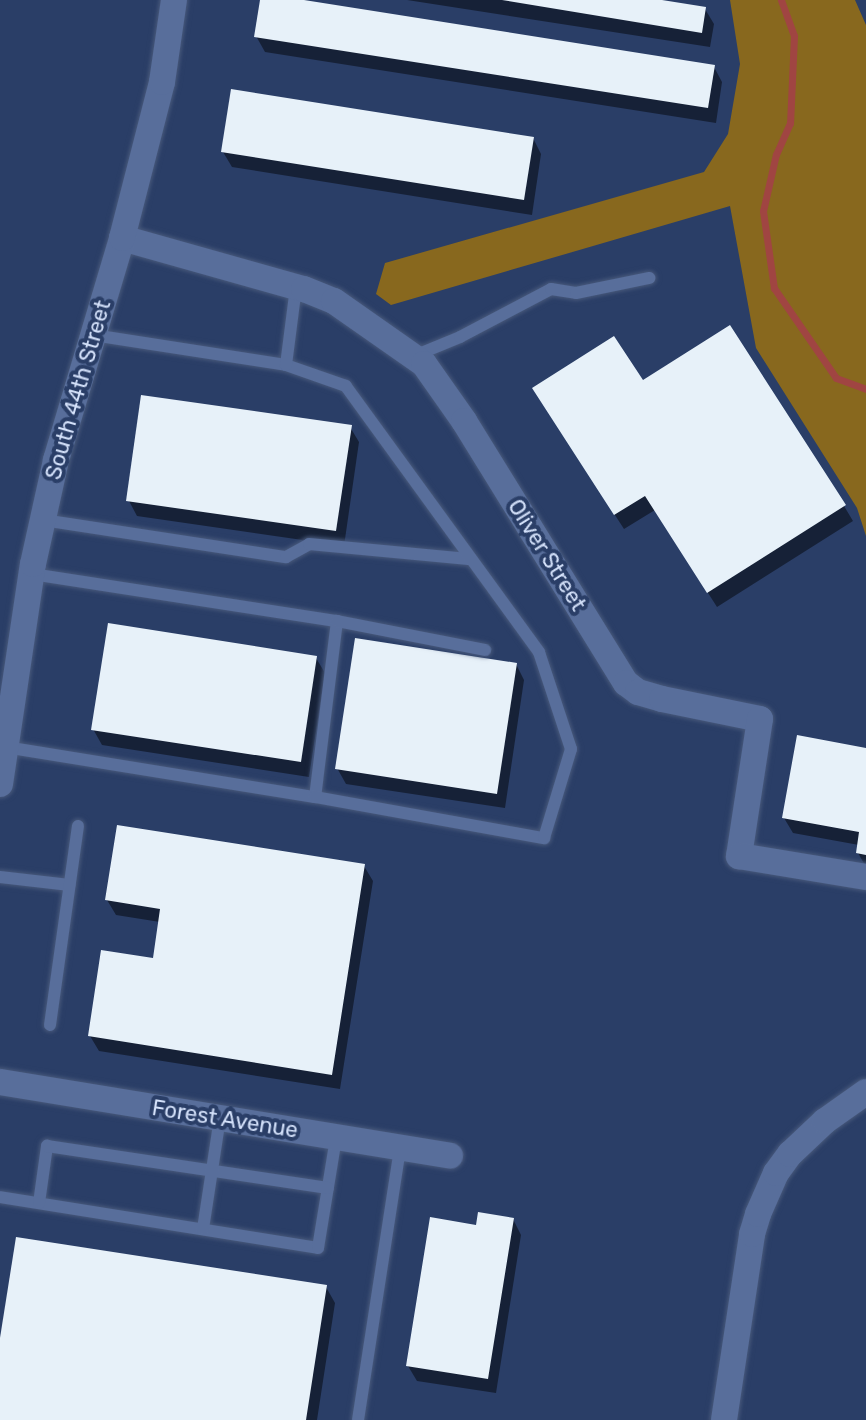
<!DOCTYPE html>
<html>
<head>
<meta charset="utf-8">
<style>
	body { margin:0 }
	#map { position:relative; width:866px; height:1420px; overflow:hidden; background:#2a3e67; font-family:Rubik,sans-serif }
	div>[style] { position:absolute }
	.forest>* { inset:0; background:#88681e }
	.shadow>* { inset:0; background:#0007 }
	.stream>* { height:7px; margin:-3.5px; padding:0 3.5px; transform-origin:3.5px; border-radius:3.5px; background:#a04542 }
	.building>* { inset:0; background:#e7f1f9 }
	.roads { filter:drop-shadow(0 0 2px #48597b) drop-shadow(0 0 2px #48597b) }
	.lane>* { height:12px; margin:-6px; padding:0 6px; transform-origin:6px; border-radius:6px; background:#586e9b }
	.street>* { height:26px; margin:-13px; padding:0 13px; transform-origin:13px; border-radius:13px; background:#586e9b }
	span { translate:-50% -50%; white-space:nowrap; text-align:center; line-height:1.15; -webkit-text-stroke:8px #2a3e67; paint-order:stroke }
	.street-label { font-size:22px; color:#d4e1fa }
</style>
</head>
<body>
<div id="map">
	<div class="forest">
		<i style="clip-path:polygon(730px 0,855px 0,866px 25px,866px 536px,857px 508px,756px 348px,730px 206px,391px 305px,376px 294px,385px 263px,704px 172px,728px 134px,740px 64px)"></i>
	</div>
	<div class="shadow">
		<i style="clip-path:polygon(262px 0,291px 0,714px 67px,722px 82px,716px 123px,265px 52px,256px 36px)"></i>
		<i style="clip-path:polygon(407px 0,649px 0,705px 9px,714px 24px,710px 47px)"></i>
		<i style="clip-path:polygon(533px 138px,541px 154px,532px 215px,232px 167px,223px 152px)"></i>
		<i style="clip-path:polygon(642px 383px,844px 506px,853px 521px,717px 607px,655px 510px,624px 529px,543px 404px)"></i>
		<i style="clip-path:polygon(350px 427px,359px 442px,344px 546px,137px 516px,129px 501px)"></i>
		<i style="clip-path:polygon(316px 658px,325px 673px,309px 777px,102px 745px,93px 729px)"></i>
		<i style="clip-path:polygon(516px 664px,524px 680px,505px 808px,346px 784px,337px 768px)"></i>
		<i style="clip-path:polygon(866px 750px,866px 867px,858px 853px,859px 845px,793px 833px,784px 818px)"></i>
		<i style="clip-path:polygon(364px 866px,373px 881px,340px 1089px,99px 1051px,90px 1036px,154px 961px,160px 922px,116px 915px,107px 900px)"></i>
		<i style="clip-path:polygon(513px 1219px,521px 1235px,496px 1393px,417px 1381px,408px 1366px)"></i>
		<i style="clip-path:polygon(326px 1287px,335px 1303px,317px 1420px,0 1420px,0 1351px)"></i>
	</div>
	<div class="stream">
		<i style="left:781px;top:0;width:38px;rotate:70deg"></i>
		<i style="left:794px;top:36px;width:87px;rotate:92.6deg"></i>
		<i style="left:790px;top:123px;width:34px;rotate:114deg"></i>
		<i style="left:776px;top:154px;width:58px;rotate:102.8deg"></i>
		<i style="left:763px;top:211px;width:78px;rotate:81.9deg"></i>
		<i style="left:774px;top:288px;width:109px;rotate:55.4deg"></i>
		<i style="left:836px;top:378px;width:32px;rotate:20deg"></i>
	</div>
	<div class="building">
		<i style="clip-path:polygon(260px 0,304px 0,715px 65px,708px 108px,254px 37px)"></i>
		<i style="clip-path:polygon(502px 0,662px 0,706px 7px,702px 33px)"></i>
		<i style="clip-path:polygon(231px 89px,534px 137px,524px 200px,221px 152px)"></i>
		<i style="clip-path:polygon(730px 325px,846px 505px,707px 593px,645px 496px,614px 515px,532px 388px,614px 336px,643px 380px)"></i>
		<i style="clip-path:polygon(141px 395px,352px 425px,336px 531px,126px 501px)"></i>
		<i style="clip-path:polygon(108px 623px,317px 656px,301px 762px,91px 730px)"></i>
		<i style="clip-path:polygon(355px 638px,517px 663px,497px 794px,335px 769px)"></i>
		<i style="clip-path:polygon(797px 735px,866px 748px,866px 855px,856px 853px,859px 832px,782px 818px)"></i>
		<i style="clip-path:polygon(117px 825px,365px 864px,332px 1075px,88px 1036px,101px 950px,153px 958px,160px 909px,105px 900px)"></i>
		<i style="clip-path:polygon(478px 1212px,514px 1218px,488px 1379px,406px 1366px,430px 1217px,476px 1225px)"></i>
		<i style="clip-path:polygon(16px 1237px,327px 1285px,306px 1420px,0 1420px,0 1338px)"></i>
	</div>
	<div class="roads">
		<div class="lane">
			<i style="left:93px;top:335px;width:195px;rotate:8.8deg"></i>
			<i style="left:414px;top:356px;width:50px;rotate:-22.4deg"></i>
			<i style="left:460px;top:337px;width:103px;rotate:-27.8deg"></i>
			<i style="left:551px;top:289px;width:25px;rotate:9deg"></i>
			<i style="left:576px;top:293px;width:75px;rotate:-11.6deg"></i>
			<i style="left:43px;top:520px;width:246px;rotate:8.7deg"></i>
			<i style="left:286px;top:557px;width:26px;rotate:-29deg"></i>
			<i style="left:309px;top:544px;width:160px;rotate:5.4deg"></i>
			<i style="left:32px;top:574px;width:309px;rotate:8.8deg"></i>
			<i style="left:337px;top:621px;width:177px;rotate:97.1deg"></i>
			<i style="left:337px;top:621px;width:151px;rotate:11.1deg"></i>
			<i style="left:5px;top:747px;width:314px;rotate:9.2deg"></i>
			<i style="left:315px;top:797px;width:233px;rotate:10.2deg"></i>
			<i style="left:544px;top:838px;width:93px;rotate:-73.1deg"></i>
			<i style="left:571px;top:749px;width:102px;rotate:-108.3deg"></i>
			<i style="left:539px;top:652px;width:329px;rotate:-126deg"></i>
			<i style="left:346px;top:386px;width:64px;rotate:-160.7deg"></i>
			<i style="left:286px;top:365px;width:79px;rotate:-82.7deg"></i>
			<i style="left:0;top:877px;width:70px;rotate:6.5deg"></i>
			<i style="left:50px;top:1025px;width:201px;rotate:-82deg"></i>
			<i style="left:0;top:1197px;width:322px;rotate:9.1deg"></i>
			<i style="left:318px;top:1248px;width:111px;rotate:-80.7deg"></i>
			<i style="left:39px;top:1203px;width:58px;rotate:-82deg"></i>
			<i style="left:47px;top:1146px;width:284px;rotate:8.5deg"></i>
			<i style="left:203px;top:1229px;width:112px;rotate:-81.3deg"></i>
			<i style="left:358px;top:1420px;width:275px;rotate:-81.2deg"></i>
		</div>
		<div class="street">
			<i style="left:122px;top:238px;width:189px;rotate:15.7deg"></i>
			<i style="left:304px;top:289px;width:32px;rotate:22deg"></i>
			<i style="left:334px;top:301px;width:110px;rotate:35deg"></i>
			<i style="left:424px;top:364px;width:70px;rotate:54.9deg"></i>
			<i style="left:464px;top:421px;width:308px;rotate:58.3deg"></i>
			<i style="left:626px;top:683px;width:15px;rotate:37deg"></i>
			<i style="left:638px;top:692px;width:25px;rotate:16deg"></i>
			<i style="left:662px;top:699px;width:100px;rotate:11.5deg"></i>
			<i style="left:760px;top:719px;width:139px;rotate:98.7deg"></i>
			<i style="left:739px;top:856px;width:129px;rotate:9.4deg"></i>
			<i style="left:0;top:784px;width:222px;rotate:-81.5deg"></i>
			<i style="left:33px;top:564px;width:107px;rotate:-77.5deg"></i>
			<i style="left:56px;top:460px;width:232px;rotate:-73.4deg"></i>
			<i style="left:122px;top:238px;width:161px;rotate:-75.6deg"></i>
			<i style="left:162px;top:82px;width:83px;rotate:-81.7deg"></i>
			<i style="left:0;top:1082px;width:456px;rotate:9.3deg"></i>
			<i style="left:724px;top:1420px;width:188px;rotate:-81.4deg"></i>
			<i style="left:752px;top:1234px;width:21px;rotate:-73deg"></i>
			<i style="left:758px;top:1214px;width:45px;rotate:-66.3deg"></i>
			<i style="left:776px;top:1173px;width:24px;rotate:-54deg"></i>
			<i style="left:790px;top:1154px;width:48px;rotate:-43.3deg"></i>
			<i style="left:825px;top:1121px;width:50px;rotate:-35.3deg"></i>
		</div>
	</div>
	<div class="street-label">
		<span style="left:78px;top:390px;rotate:-74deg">South 44th Street</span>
		<span style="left:547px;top:555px;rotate:58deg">Oliver Street</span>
		<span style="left:225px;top:1119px;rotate:9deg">Forest Avenue</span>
	</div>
</div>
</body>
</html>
